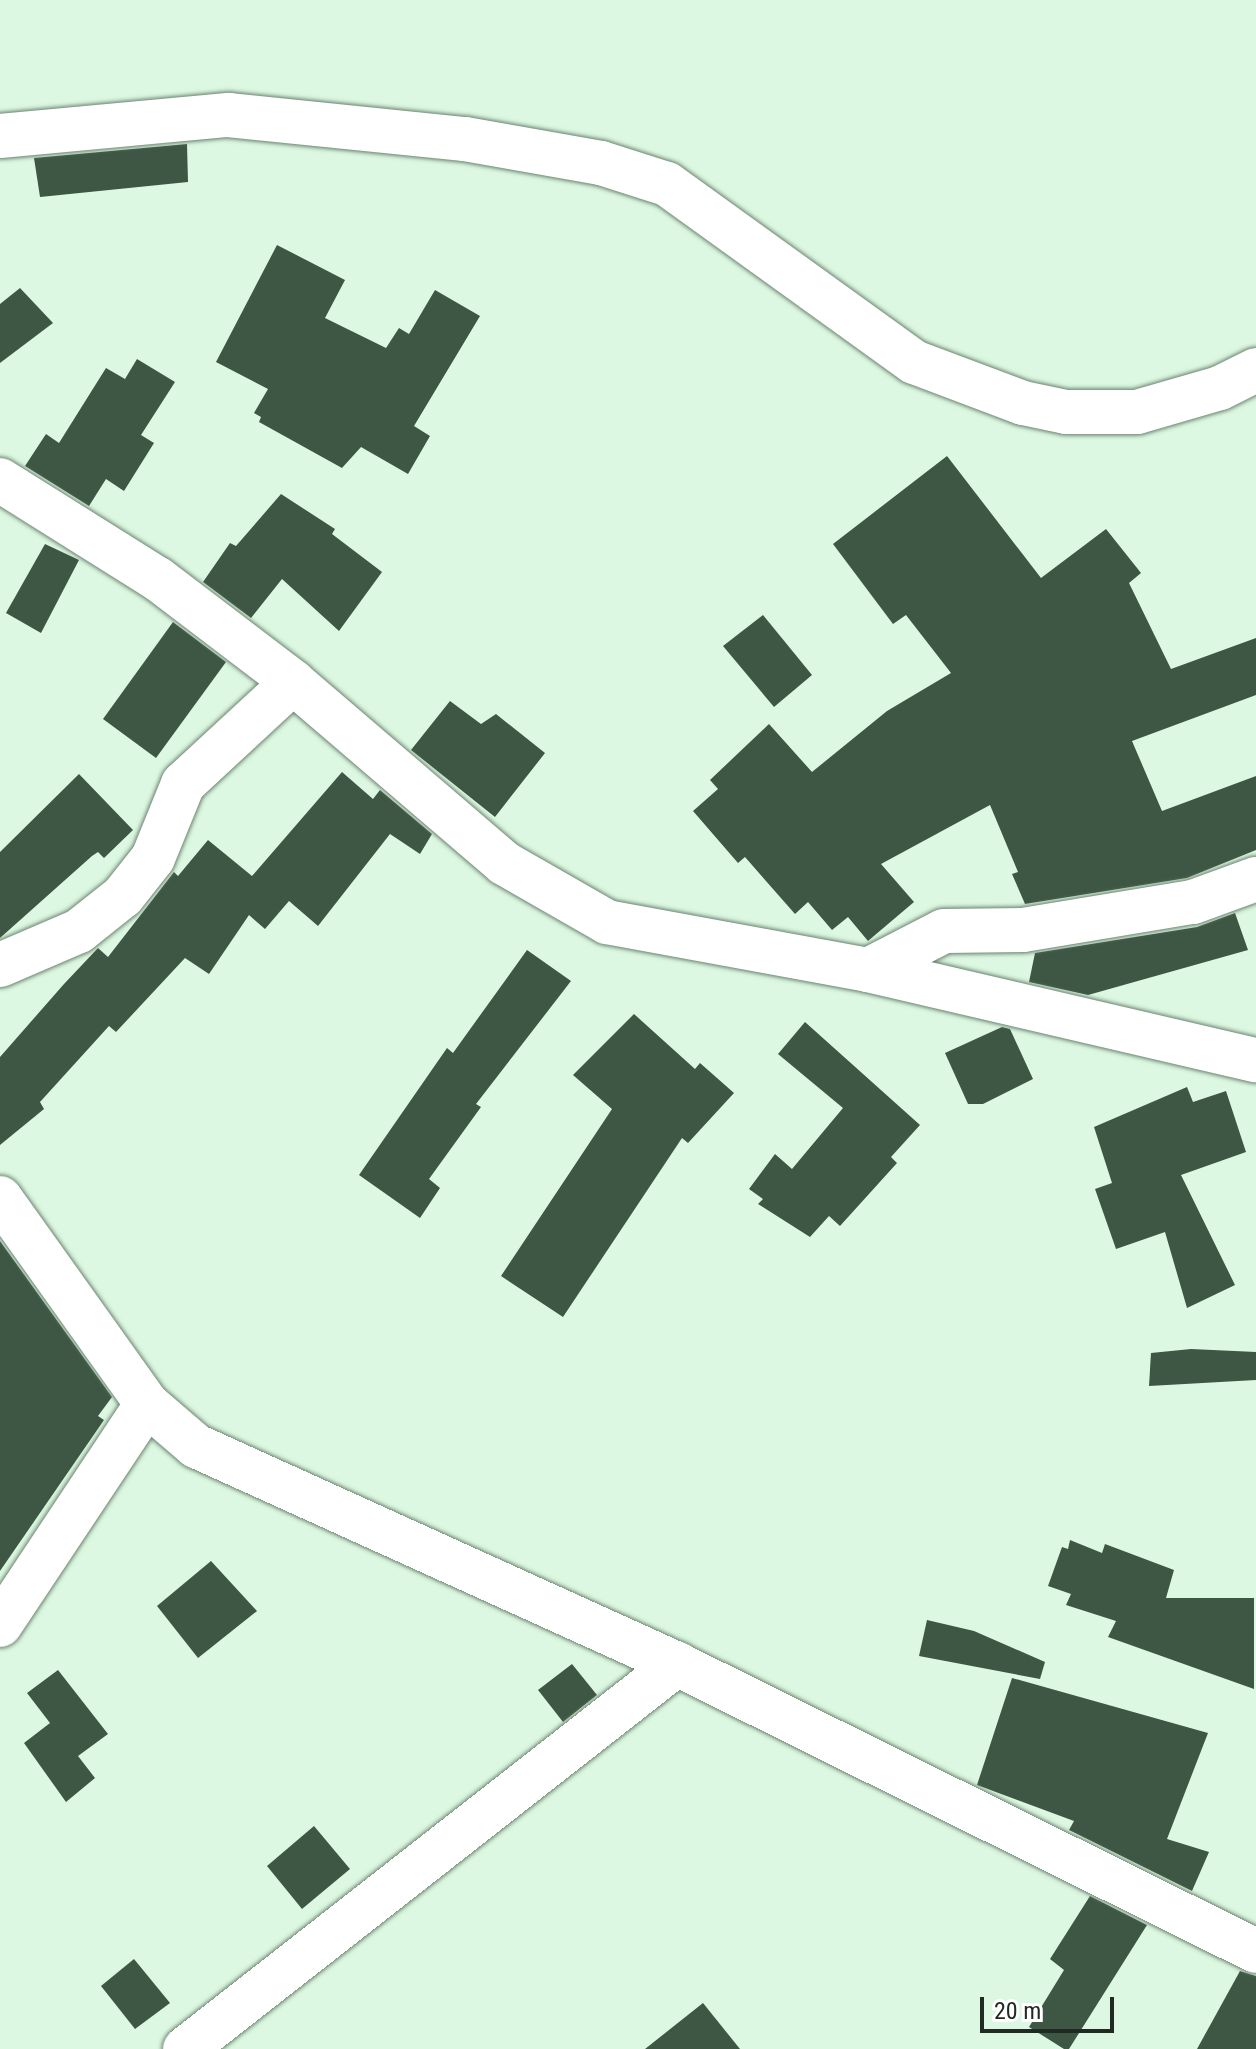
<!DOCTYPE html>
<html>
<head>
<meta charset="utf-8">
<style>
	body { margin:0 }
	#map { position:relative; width:1256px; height:2049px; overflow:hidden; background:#ddf8e2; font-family:"Roboto Condensed",sans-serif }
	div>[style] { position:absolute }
	.building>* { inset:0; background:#3e5644 }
	.roads { filter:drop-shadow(0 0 2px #6b8470) drop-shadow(0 0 2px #6b8470) }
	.minor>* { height:44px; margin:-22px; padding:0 22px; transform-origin:22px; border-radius:22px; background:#fff }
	span { translate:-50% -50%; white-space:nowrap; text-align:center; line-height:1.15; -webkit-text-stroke:8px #fff; paint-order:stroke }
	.scale { position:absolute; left:980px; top:1997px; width:134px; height:36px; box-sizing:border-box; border:4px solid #202a22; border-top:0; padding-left:10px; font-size:24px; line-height:28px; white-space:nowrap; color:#202a22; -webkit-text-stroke:6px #fff; paint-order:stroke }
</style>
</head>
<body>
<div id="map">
	<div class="building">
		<i style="clip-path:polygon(187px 144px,188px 182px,40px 197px,34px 158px)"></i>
		<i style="clip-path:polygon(277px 245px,345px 280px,325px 318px,386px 348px,399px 328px,409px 334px,435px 290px,480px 316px,414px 426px,430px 436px,408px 474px,361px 447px,342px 468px,259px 422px,261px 417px,254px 413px,268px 389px,216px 362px)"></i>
		<i style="clip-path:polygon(20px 288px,53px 323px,0 363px,0 304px)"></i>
		<i style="clip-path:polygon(137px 359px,175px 382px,141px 435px,154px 443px,124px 491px,106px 479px,89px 506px,25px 466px,46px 434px,59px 443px,106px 368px,125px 379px)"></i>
		<i style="clip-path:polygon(947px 456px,1041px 578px,1106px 529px,1141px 573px,1129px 583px,1171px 669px,1256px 638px,1256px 695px,1132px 741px,1162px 811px,1256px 776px,1256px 850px,1187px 878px,1025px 904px,1012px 874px,1018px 872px,990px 805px,881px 864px,914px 902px,868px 941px,848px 917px,832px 930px,808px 902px,795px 914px,745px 857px,738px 863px,693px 811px,718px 789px,710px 780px,769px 724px,812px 772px,887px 711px,951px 673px,906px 615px,893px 624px,833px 544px)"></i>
		<i style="clip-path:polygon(281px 494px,335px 529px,332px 534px,382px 572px,339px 631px,282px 579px,251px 618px,203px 582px,230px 543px,236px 546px)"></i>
		<i style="clip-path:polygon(45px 544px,79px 560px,41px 633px,6px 613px)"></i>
		<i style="clip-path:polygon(763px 615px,812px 675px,774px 707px,723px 646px)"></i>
		<i style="clip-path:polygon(173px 622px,226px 662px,156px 758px,103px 719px)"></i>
		<i style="clip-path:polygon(450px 701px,481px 724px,496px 714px,545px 753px,495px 817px,411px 750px)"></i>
		<i style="clip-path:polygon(342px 772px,373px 799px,380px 790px,432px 834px,420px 854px,390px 834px,318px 926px,289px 901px,265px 929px,249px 915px,209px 974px,185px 958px,116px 1032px,109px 1026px,40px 1102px,44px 1109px,0 1145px,0 1057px,64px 984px,98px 948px,108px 957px,174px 872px,178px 876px,208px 840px,252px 876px)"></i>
		<i style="clip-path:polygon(79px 774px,133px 830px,104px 858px,98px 852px,92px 856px,0 938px,0 852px)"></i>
		<i style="clip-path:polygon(1235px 913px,1248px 950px,1088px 995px,1029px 982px,1035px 953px,1197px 927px)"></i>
		<i style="clip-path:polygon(527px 950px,571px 981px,476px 1104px,481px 1107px,429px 1179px,440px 1188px,420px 1218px,359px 1175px,447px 1048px,453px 1053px)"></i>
		<i style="clip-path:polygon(634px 1014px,695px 1069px,700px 1063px,734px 1093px,688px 1143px,682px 1138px,563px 1317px,501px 1276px,612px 1109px,573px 1075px)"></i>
		<i style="clip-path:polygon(805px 1022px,920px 1125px,891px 1157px,897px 1163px,840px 1226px,829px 1216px,810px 1237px,758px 1204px,763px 1199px,749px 1189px,775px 1154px,792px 1169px,843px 1108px,778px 1054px)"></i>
		<i style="clip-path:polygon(1002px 1027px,1010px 1029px,1033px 1079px,983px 1104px,968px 1104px,945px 1053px)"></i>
		<i style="clip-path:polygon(1187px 1087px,1193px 1102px,1226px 1091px,1246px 1152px,1181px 1175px,1235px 1285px,1187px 1308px,1165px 1232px,1116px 1249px,1095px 1189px,1112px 1183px,1094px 1127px)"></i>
		<i style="clip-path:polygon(0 1241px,112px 1397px,98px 1416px,104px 1420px,0 1571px)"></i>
		<i style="clip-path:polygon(1191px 1349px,1256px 1352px,1256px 1380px,1149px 1386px,1151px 1353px)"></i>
		<i style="clip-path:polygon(1070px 1540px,1102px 1553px,1105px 1544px,1174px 1570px,1166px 1598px,1254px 1598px,1254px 1689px,1108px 1637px,1116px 1621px,1066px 1605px,1071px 1594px,1048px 1586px,1062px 1547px,1068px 1549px)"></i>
		<i style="clip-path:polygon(211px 1561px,257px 1611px,198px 1658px,157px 1606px)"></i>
		<i style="clip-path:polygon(927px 1620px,974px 1631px,1045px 1662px,1040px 1679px,919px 1656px)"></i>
		<i style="clip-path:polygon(572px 1664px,597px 1695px,563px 1722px,538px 1690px)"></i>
		<i style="clip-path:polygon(58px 1670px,108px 1734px,78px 1756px,95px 1778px,66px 1802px,24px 1743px,50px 1723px,27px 1693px)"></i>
		<i style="clip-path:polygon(1012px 1678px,1208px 1733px,1167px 1839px,1209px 1852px,1192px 1891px,1069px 1830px,1074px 1821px,977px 1785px)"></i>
		<i style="clip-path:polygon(314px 1826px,350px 1869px,302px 1909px,267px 1866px)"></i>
		<i style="clip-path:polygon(1090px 1896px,1147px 1925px,1069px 2049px,1064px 2049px,1029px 2027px,1064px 1970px,1050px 1959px)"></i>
		<i style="clip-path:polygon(134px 1959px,170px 2003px,135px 2029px,101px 1986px)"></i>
		<i style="clip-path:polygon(1240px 1971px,1256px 1976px,1256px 2049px,1197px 2049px)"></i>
		<i style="clip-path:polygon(703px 2003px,740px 2049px,645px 2049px)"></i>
	</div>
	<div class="roads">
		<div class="minor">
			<i style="left:0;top:136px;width:229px;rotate:-5.3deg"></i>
			<i style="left:228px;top:115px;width:238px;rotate:5.8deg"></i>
			<i style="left:465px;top:139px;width:138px;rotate:10deg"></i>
			<i style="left:601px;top:163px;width:69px;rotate:17.7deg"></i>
			<i style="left:667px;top:184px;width:304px;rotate:35.8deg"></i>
			<i style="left:914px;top:362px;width:116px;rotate:20.6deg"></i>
			<i style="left:1023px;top:403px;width:44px;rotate:11.8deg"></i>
			<i style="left:1066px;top:412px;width:71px"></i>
			<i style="left:1137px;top:412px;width:86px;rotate:-16.1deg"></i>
			<i style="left:1220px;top:388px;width:40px;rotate:-26.6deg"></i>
			<i style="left:0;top:480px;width:186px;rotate:32.1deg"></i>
			<i style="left:158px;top:579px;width:170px;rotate:37.3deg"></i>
			<i style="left:293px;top:682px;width:278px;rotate:40.6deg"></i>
			<i style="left:504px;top:863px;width:119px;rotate:29.8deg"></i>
			<i style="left:607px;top:922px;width:265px;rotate:10.4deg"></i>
			<i style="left:868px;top:970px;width:398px;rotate:13.1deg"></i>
			<i style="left:0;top:965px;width:86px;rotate:-23.3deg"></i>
			<i style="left:79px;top:931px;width:56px;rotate:-38.5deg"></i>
			<i style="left:123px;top:896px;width:48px;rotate:-51.7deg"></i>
			<i style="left:153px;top:858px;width:80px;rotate:-67.9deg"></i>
			<i style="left:183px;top:784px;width:150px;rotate:-42.8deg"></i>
			<i style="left:868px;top:970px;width:85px;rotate:-27.2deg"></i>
			<i style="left:944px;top:931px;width:79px;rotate:-0.7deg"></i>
			<i style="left:1023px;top:930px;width:172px;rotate:-9.4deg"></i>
			<i style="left:1193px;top:902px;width:67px;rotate:-20.1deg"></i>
			<i style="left:0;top:1198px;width:253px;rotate:54.5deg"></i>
			<i style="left:147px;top:1404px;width:65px;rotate:40.6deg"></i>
			<i style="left:196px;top:1446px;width:528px;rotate:24.38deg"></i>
			<i style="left:677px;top:1664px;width:646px;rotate:26.37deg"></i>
			<i style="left:0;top:1625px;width:265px;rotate:-56.4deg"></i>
			<i style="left:185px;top:2049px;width:625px;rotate:-38.04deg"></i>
		</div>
	</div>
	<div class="scale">20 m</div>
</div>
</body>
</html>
